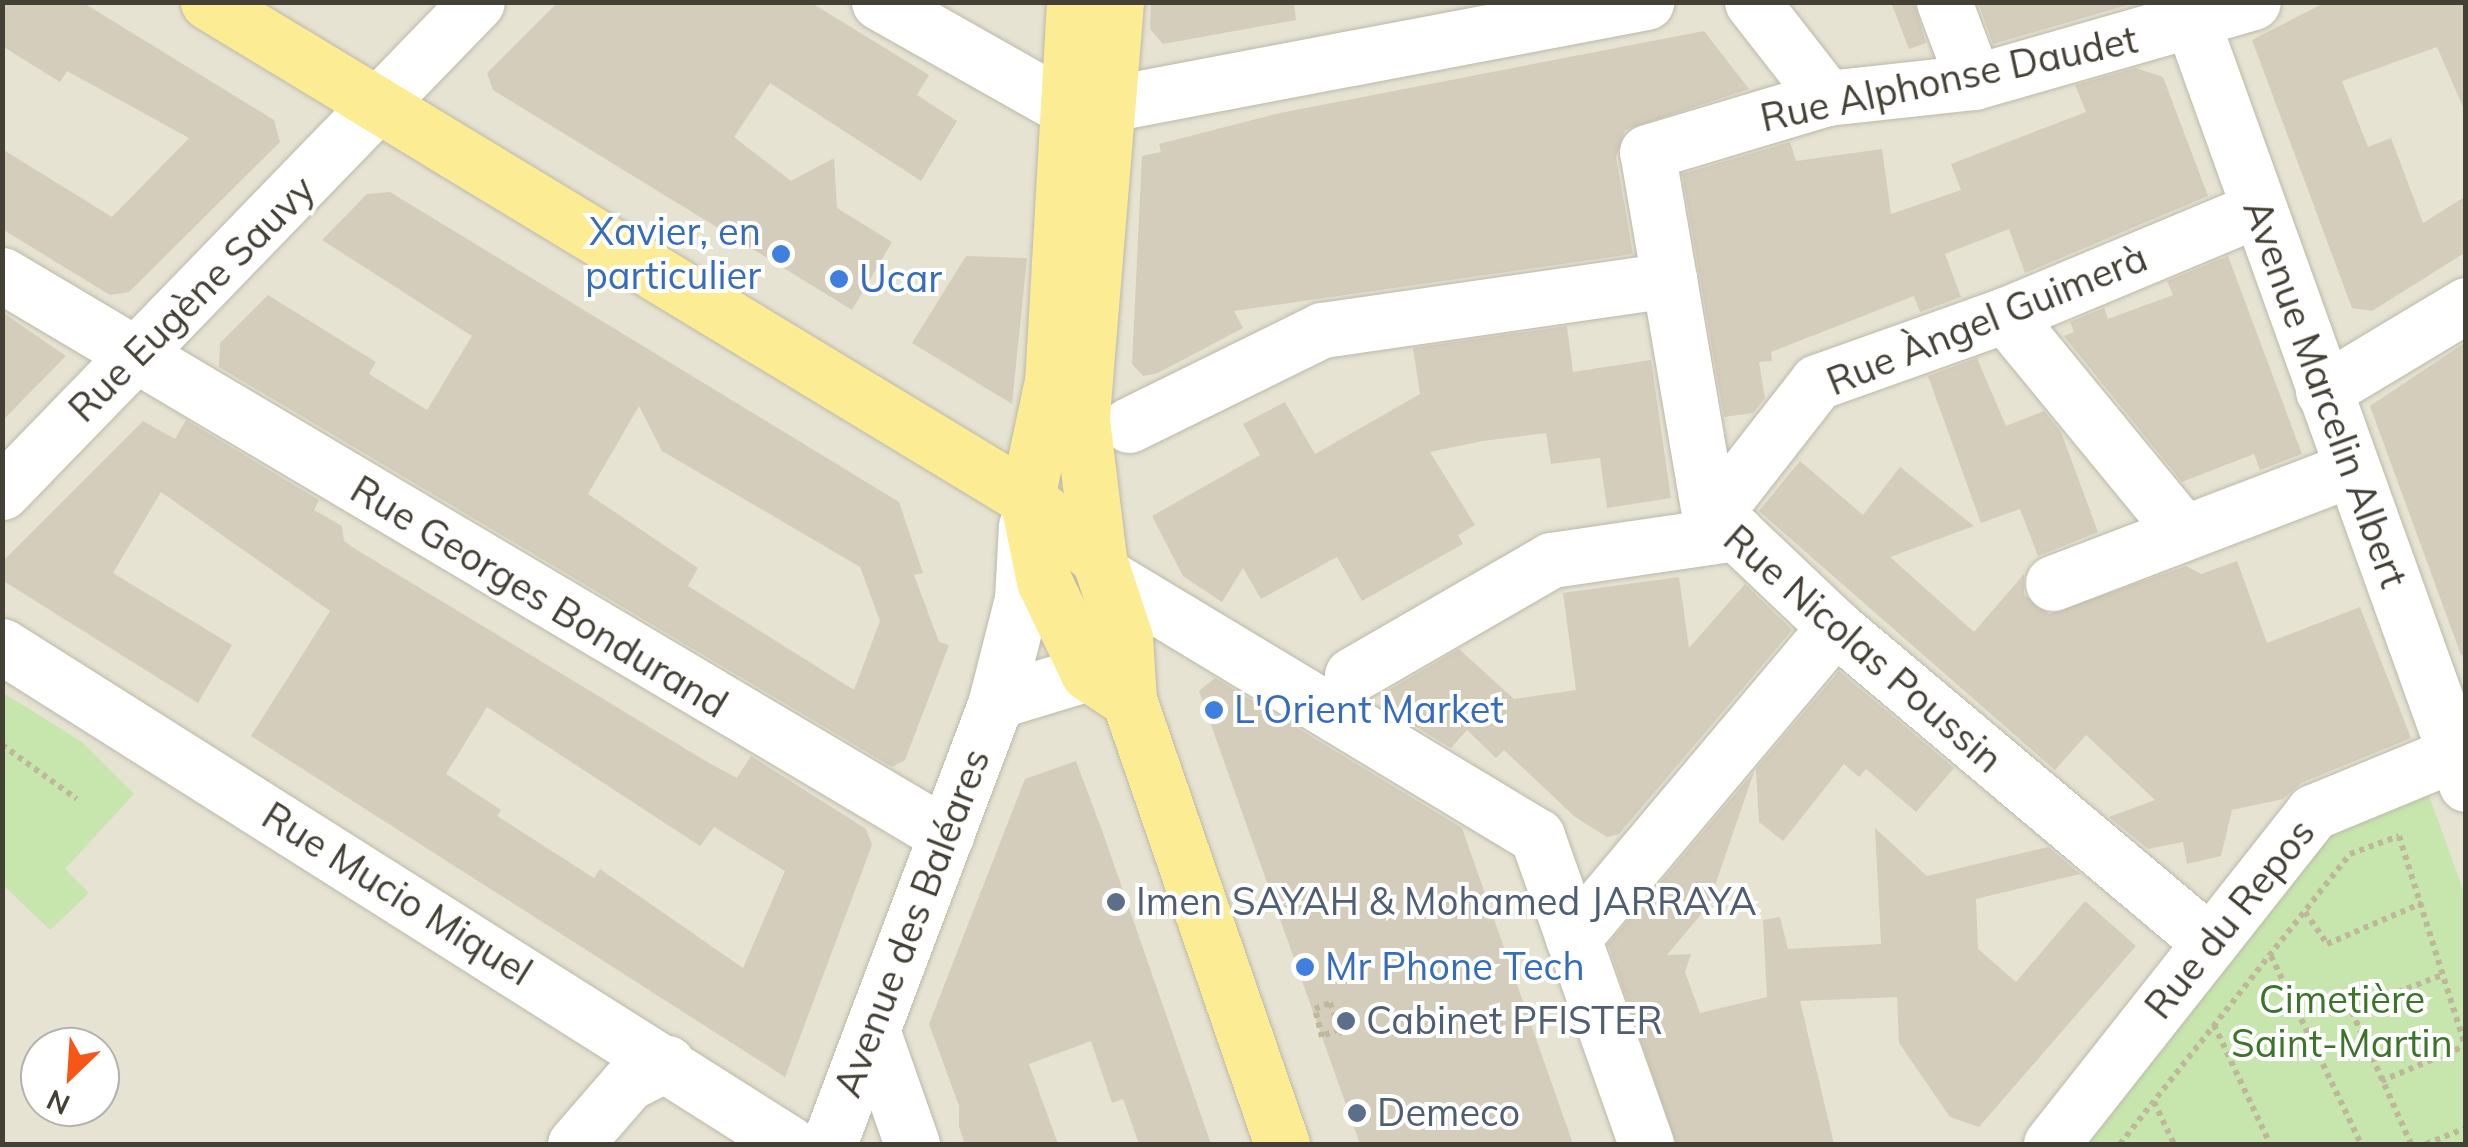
<!DOCTYPE html>
<html>
<head>
<meta charset="utf-8">
<style>
	body { margin:0 }
	#map { position:relative; width:2468px; height:1147px; overflow:hidden; background:#f2f0e5; font-family:Mulish,sans-serif }
	div>[style] { position:absolute }
	.residential>* { inset:0; background:#e6e3d3 }
	.green>* { inset:0; background:#c6e6ae }
	.building>* { inset:0; background:#d4cdbb }
	.path>* { height:6px; margin-top:-3px; transform-origin:0; background:repeating-linear-gradient(90deg,#bfb799 0 5px,transparent 0 10px) }
	.roads { filter:drop-shadow(0 0 2px #bdb9a8) drop-shadow(0 0 2px #bdb9a8) }
	.minor>* { height:55px; margin:-27.5px; padding:0 27.5px; transform-origin:27.5px; border-radius:27.5px; background:#fff }
	.major>* { height:55px; margin:-27.5px; padding:0 27.5px; transform-origin:27.5px; border-radius:27.5px; background:#fcec94 }
	.dots>* { width:28px; height:28px; translate:-50% -50%; box-sizing:border-box; border:5px solid #fff; border-radius:50% }
	span { translate:-50% -50%; white-space:nowrap; text-align:center; line-height:1.15; -webkit-text-stroke:8px #fff; paint-order:stroke }
	.street-label { font-size:38px; color:#454035 }
	.shop-label { font-size:38px; color:#366cbe }
	.right { translate:-100% -50%; text-align:right }
	.left { translate:0 -50%; text-align:left }
	.service-label { font-size:38px; color:#4e5e75 }
	.park-label { font-size:38px; color:#3c7529 }
	.frame { position:absolute; inset:0; border:5px solid #454035; pointer-events:none }
	.north { position:absolute; left:20px; top:1027px; width:100px; height:100px; box-sizing:border-box; background:#fff; border:2px solid #b5b3ae; border-radius:50%; rotate:205deg; font-size:28px; font-weight:700; line-height:40px; text-align:center; color:#454035 }
	.north::after { content:''; display:block; margin:auto; width:35px; height:45px; background:#f65718; clip-path:polygon(50% 0,100% 100%,50% 72%,0 100%) }
</style>
</head>
<body>
<div id="map">
	<div class="residential">
		<i style="clip-path:polygon(evenodd,2px 3px,2465px 3px,2465px 1144px,3px 1144px,2px 3px,40px 1047px,100px 1047px,100px 1107px,40px 1107px,40px 1047px)"></i>
	</div>
	<div class="green">
		<i style="clip-path:polygon(2px 692px,82px 742px,134px 794px,65px 869px,89px 893px,50px 930px,3px 885px)"></i>
		<i style="clip-path:polygon(2428px 793px,2465px 895px,2465px 1144px,2088px 1144px,2340px 824px)"></i>
	</div>
	<div class="building">
		<i style="clip-path:polygon(2px 2px,82px 2px,274px 120px,280px 142px,129px 292px,110px 295px,2px 229px,2px 149px,112px 217px,189px 138px,67px 71px,60px 82px,2px 46px)"></i>
		<i style="clip-path:polygon(558px 2px,810px 2px,929px 75px,917px 95px,957px 121px,921px 181px,770px 83px,734px 137px,791px 181px,834px 158px,837px 208px,892px 242px,852px 310px,493px 90px,487px 73px)"></i>
		<i style="clip-path:polygon(1151px 2px,1294px 2px,1296px 20px,1163px 44px,1150px 29px)"></i>
		<i style="clip-path:polygon(1891px 2px,1914px 2px,1926px 43px,1909px 49px)"></i>
		<i style="clip-path:polygon(1978px 2px,2138px 2px,1993px 44px)"></i>
		<i style="clip-path:polygon(2326px 2px,2466px 2px,2466px 114px,2437px 47px,2342px 81px,2368px 147px,2391px 138px,2423px 223px,2466px 196px,2466px 252px,2372px 311px,2352px 308px,2252px 40px)"></i>
		<i style="clip-path:polygon(1704px 31px,1749px 89px,1625px 130px,1616px 157px,1633px 254px,1234px 311px,1243px 328px,1158px 373px,1143px 376px,1132px 364px,1142px 156px,1161px 152px,1159px 144px,1280px 113px)"></i>
		<i style="clip-path:polygon(2136px 68px,2163px 77px,2208px 196px,2025px 273px,2009px 229px,1945px 254px,1961px 297px,1920px 312px,1914px 296px,1771px 352px,1772px 361px,1759px 362px,1765px 398px,1753px 413px,1724px 417px,1682px 174px,1790px 142px,1796px 161px,1882px 149px,1891px 214px,1961px 190px,1951px 164px,2086px 112px,2075px 85px)"></i>
		<i style="clip-path:polygon(evenodd,390px 192px,899px 502px,923px 573px,914px 575px,939px 642px,949px 645px,905px 760px,892px 767px,219px 367px,220px 343px,268px 295px,376px 362px,369px 374px,427px 410px,472px 336px,322px 240px,367px 194px,390px 192px,639px 406px,662px 451px,860px 567px,880px 621px,854px 690px,688px 586px,698px 568px,588px 494px,639px 406px)"></i>
		<i style="clip-path:polygon(966px 256px,1027px 258px,1012px 404px,912px 343px)"></i>
		<i style="clip-path:polygon(2228px 256px,2302px 454px,2260px 470px,2254px 454px,2182px 482px,2064px 336px,2074px 332px,2070px 322px,2104px 308px,2108px 319px,2173px 295px,2167px 281px)"></i>
		<i style="clip-path:polygon(2px 312px,66px 356px,2px 421px)"></i>
		<i style="clip-path:polygon(1567px 326px,1573px 372px,1651px 360px,1671px 498px,1607px 508px,1600px 458px,1551px 464px,1546px 433px,1483px 441px,1430px 452px,1475px 525px,1458px 535px,1463px 544px,1362px 601px,1337px 557px,1261px 599px,1243px 568px,1222px 602px,1183px 576px,1152px 516px,1260px 455px,1243px 424px,1285px 402px,1315px 454px,1420px 394px,1413px 348px)"></i>
		<i style="clip-path:polygon(2466px 342px,2466px 654px,2461px 655px,2370px 406px)"></i>
		<i style="clip-path:polygon(1977px 358px,2006px 426px,2044px 411px,2061px 432px,2098px 532px,2038px 556px,2020px 509px,1981px 523px,1928px 376px)"></i>
		<i style="clip-path:polygon(evenodd,186px 420px,319px 500px,314px 510px,342px 526px,344px 541px,357px 550px,709px 763px,737px 778px,751px 756px,866px 829px,872px 845px,785px 1077px,251px 736px,330px 611px,161px 492px,113px 573px,232px 645px,198px 703px,2px 580px,2px 562px,143px 421px,175px 439px,186px 420px,487px 707px,700px 846px,714px 827px,785px 871px,743px 968px,600px 869px,594px 878px,497px 816px,501px 810px,446px 774px,487px 707px)"></i>
		<i style="clip-path:polygon(1800px 461px,1863px 515px,1900px 467px,1974px 526px,1890px 557px,1974px 632px,2024px 574px,2024px 595px,2049px 614px,2186px 566px,2201px 574px,2237px 561px,2267px 643px,2360px 607px,2411px 738px,2301px 783px,2283px 799px,2232px 810px,2221px 856px,2187px 864px,2183px 842px,2148px 849px,2109px 817px,2155px 800px,2086px 735px,2055px 770px,1759px 511px)"></i>
		<i style="clip-path:polygon(1679px 577px,1689px 648px,1745px 584px,1792px 630px,1619px 834px,1607px 837px,1575px 817px,1504px 750px,1496px 758px,1467px 730px,1451px 748px,1382px 706px,1382px 694px,1459px 649px,1514px 699px,1576px 690px,1563px 593px)"></i>
		<i style="clip-path:polygon(1839px 671px,1954px 768px,1916px 812px,1866px 769px,1859px 777px,1844px 764px,1783px 841px,1759px 822px,1756px 769px)"></i>
		<i style="clip-path:polygon(1215px 678px,1462px 828px,1573px 1144px,1360px 1144px,1199px 691px)"></i>
		<i style="clip-path:polygon(1076px 761px,1103px 833px,1211px 1144px,1139px 1144px,1123px 1099px,1112px 1103px,1091px 1041px,1029px 1064px,1058px 1144px,965px 1144px,959px 1127px,959px 1106px,929px 1024px,1025px 779px)"></i>
		<i style="clip-path:polygon(1754px 772px,1708px 906px,1667px 955px,1691px 954px,1685px 972px,1700px 1013px,1767px 997px,1763px 920px,1780px 917px,1788px 949px,1881px 944px,1875px 828px,1927px 876px,2048px 847px,2080px 874px,1976px 899px,1978px 949px,2016px 982px,2085px 901px,2136px 946px,1979px 1127px,1950px 1117px,1899px 1043px,1897px 997px,1800px 1001px,1834px 1144px,1676px 1144px,1608px 944px)"></i>
	</div>
	<div class="path">
		<i style="left:2px;top:745px;width:92px;rotate:35.8deg"></i>
		<i style="left:2305px;top:912px;width:39px;rotate:55deg"></i>
		<i style="left:2327px;top:944px;width:103px;rotate:-23.3deg"></i>
		<i style="left:2271px;top:956px;width:208px;rotate:64.4deg"></i>
		<i style="left:2214px;top:1025px;width:132px;rotate:64.8deg"></i>
		<i style="left:1325px;top:1035px;width:21px;rotate:-23deg"></i>
		<i style="left:1322px;top:1037px;width:29px;rotate:-104deg"></i>
		<i style="left:1315px;top:1009px;width:16px;rotate:-22deg"></i>
		<i style="left:1330px;top:1003px;width:34px;rotate:69deg"></i>
		<i style="left:2px;top:1077px;width:19px;rotate:90deg"></i>
		<i style="left:2381px;top:1081px;width:91px;rotate:-22.6deg"></i>
		<i style="left:2154px;top:1102px;width:47px;rotate:64.5deg"></i>
		<i style="left:2120px;top:1144px;width:370px;rotate:-51.6deg"></i>
		<i style="left:2350px;top:854px;width:52px;rotate:-20.2deg"></i>
		<i style="left:2399px;top:836px;width:223px;rotate:72.5deg"></i>
		<i style="left:2411px;top:1144px;width:147px;rotate:-114.1deg"></i>
		<i style="left:2351px;top:1010px;width:97px;rotate:-21deg"></i>
		<i style="left:2426px;top:1144px;width:43px;rotate:-21.8deg"></i>
	</div>
	<div class="roads">
		<div class="minor">
			<i style="left:879px;top:2px;width:215px;rotate:29.5deg"></i>
			<i style="left:1752px;top:2px;width:122px;rotate:52deg"></i>
			<i style="left:1944px;top:2px;width:85px;rotate:69.4deg"></i>
			<i style="left:2185px;top:2px;width:831px;rotate:70.23deg"></i>
			<i style="left:1109px;top:104px;width:547px;rotate:-10.75deg"></i>
			<i style="left:2px;top:275px;width:1098px;rotate:30.68deg"></i>
			<i style="left:2005px;top:315px;width:281px;rotate:50.6deg"></i>
			<i style="left:2323px;top:391px;width:167px;rotate:-31deg"></i>
			<i style="left:1129px;top:425px;width:215px;rotate:-26.2deg"></i>
			<i style="left:1322px;top:330px;width:351px;rotate:-8.2deg"></i>
			<i style="left:2px;top:492px;width:682px;rotate:-45.89deg"></i>
			<i style="left:1710px;top:519px;width:372px;rotate:-99.7deg"></i>
			<i style="left:1647px;top:152px;width:188px;rotate:-16.7deg"></i>
			<i style="left:1827px;top:98px;width:148px;rotate:-6.2deg"></i>
			<i style="left:1974px;top:82px;width:290px;rotate:-16deg"></i>
			<i style="left:1710px;top:519px;width:30px;rotate:28deg"></i>
			<i style="left:1736px;top:533px;width:137px;rotate:43.5deg"></i>
			<i style="left:1835px;top:627px;width:489px;rotate:40.1deg"></i>
			<i style="left:1710px;top:519px;width:174px;rotate:-52deg"></i>
			<i style="left:1817px;top:382px;width:200px;rotate:-19.6deg"></i>
			<i style="left:2005px;top:315px;width:275px;rotate:-22.7deg"></i>
			<i style="left:1109px;top:578px;width:500px;rotate:31.1deg"></i>
			<i style="left:1537px;top:836px;width:327px;rotate:70.5deg"></i>
			<i style="left:2053px;top:583px;width:319px;rotate:-20.9deg"></i>
			<i style="left:2px;top:646px;width:932px;rotate:32.29deg"></i>
			<i style="left:1352px;top:675px;width:230px;rotate:-30deg"></i>
			<i style="left:1551px;top:560px;width:187px;rotate:-8.3deg"></i>
			<i style="left:996px;top:701px;width:96px;rotate:-16.9deg"></i>
			<i style="left:1573px;top:938px;width:407px;rotate:-49.9deg"></i>
			<i style="left:872px;top:1030px;width:121px;rotate:70.7deg"></i>
			<i style="left:575px;top:1144px;width:81px;rotate:-49deg"></i>
			<i style="left:628px;top:1083px;width:44px;rotate:-27.1deg"></i>
			<i style="left:829px;top:1144px;width:473px;rotate:-69.3deg"></i>
			<i style="left:996px;top:701px;width:105px;rotate:-75.7deg"></i>
			<i style="left:1022px;top:599px;width:73px;rotate:-86.9deg"></i>
			<i style="left:2051px;top:1144px;width:423px;rotate:-51.7deg"></i>
			<i style="left:2313px;top:812px;width:152px;rotate:-22.4deg"></i>
		</div>
		<div class="major">
			<i style="left:208px;top:2px;width:957px;rotate:31.2deg"></i>
			<i style="left:1027px;top:498px;width:94px;rotate:40.3deg"></i>
			<i style="left:1074px;top:2px;width:380px;rotate:93.3deg"></i>
			<i style="left:1052px;top:381px;width:120px;rotate:102.1deg"></i>
			<i style="left:1027px;top:498px;width:85px;rotate:78.4deg"></i>
			<i style="left:1044px;top:581px;width:102px;rotate:64.4deg"></i>
			<i style="left:1088px;top:673px;width:49px;rotate:33.4deg"></i>
			<i style="left:1116px;top:2px;width:419px;rotate:94.7deg"></i>
			<i style="left:1082px;top:420px;width:140px;rotate:83deg"></i>
			<i style="left:1099px;top:559px;width:83px;rotate:71.8deg"></i>
			<i style="left:1125px;top:638px;width:62px;rotate:86.3deg"></i>
			<i style="left:1129px;top:700px;width:470px;rotate:71deg"></i>
		</div>
	</div>
	<div class="dots">
		<i style="left:781px;top:254px;background:#3f7fe0"></i>
		<i style="left:839px;top:279px;background:#3f7fe0"></i>
		<i style="left:1214px;top:710px;background:#3f7fe0"></i>
		<i style="left:1116px;top:902px;background:#5c6f8a"></i>
		<i style="left:1305px;top:967px;background:#3f7fe0"></i>
		<i style="left:1346px;top:1021px;background:#5c6f8a"></i>
		<i style="left:1357px;top:1113px;background:#5c6f8a"></i>
	</div>
	<div class="street-label">
		<span style="left:1949px;top:79px;rotate:-12deg">Rue Alphonse Daudet</span>
		<span style="left:192px;top:299px;rotate:-45deg">Rue Eugène Sauvy</span>
		<span style="left:1987px;top:320px;rotate:-22deg">Rue Àngel Guimerà</span>
		<span style="left:2325px;top:394px;rotate:70deg">Avenue Marcelin Albert</span>
		<span style="left:539px;top:597px;rotate:31deg">Rue Georges Bondurand</span>
		<span style="left:1863px;top:649px;rotate:41deg">Rue Nicolas Poussin</span>
		<span style="left:397px;top:894px;rotate:32deg">Rue Mucio Miquel</span>
		<span style="left:2230px;top:919px;rotate:-51deg">Rue du Repos</span>
		<span style="left:912px;top:923px;rotate:-69deg">Avenue des Baléares</span>
	</div>
	<div class="shop-label">
		<span class="right" style="left:761px;top:254px">Xavier, en<br>particulier</span>
		<span class="left" style="left:859px;top:279px">Ucar</span>
		<span class="left" style="left:1234px;top:710px">L'Orient Market</span>
		<span class="left" style="left:1325px;top:967px">Mr Phone Tech</span>
	</div>
	<div class="service-label">
		<span class="left" style="left:1136px;top:902px">Imen SAYAH &amp; Mohamed JARRAYA</span>
		<span class="left" style="left:1366px;top:1021px">Cabinet PFISTER</span>
		<span class="left" style="left:1377px;top:1113px">Demeco</span>
	</div>
	<div class="park-label">
		<span style="left:2342px;top:1022px">Cimetière<br>Saint-Martin</span>
	</div>
	<div class="frame"></div>
	<div class="north">N</div>
</div>
</body>
</html>
